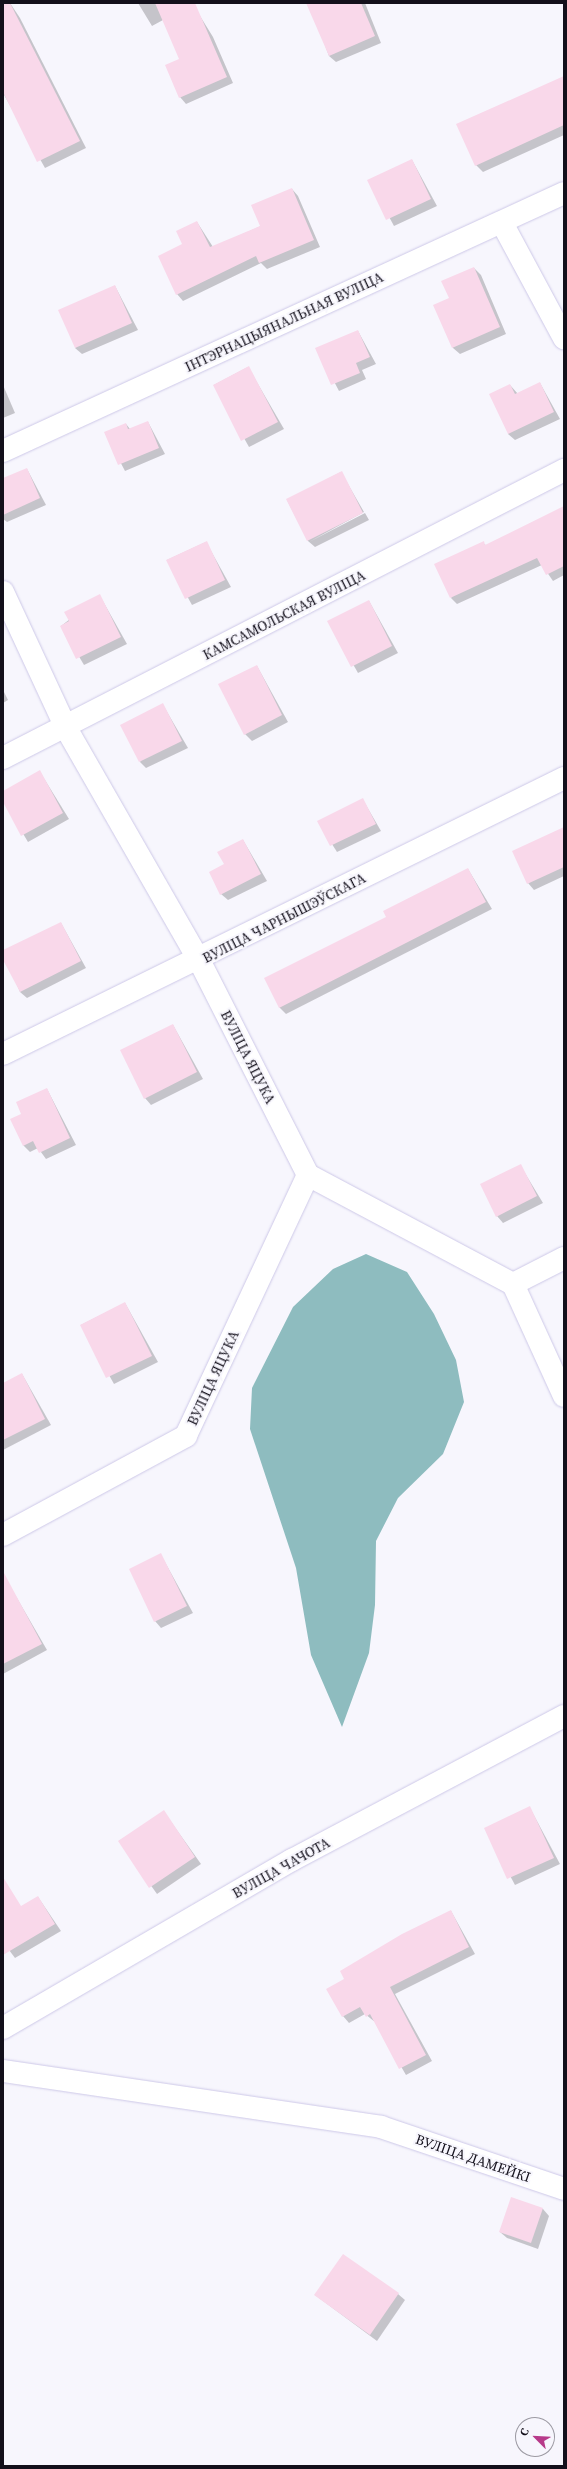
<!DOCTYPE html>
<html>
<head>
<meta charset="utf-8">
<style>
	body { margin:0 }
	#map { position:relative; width:567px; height:2469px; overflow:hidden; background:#f7f6fd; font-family:"Source Serif 4",serif }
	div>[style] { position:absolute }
	.water>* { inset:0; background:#8ebcbf }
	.shadow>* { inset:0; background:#0003 }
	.building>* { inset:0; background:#f9d8ea }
	.roads { filter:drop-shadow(0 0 1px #cdc8e8) drop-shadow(0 0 1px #cdc8e8) }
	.minor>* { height:22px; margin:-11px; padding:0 11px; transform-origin:11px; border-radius:11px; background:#fff }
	span { translate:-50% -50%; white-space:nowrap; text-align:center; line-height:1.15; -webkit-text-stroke:4px #f7f6fd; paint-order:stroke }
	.street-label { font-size:14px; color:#13101b }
	.frame { position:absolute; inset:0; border:4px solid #13101b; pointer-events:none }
	.north { position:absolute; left:515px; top:2417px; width:40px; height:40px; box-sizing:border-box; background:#f7f6fd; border:1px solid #9c9aa3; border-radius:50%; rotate:294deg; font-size:11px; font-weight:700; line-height:16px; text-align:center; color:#13101b }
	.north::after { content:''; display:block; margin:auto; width:14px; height:18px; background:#b73a8a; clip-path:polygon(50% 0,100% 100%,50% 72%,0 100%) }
</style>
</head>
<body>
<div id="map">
	<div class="water">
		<i style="clip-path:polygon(366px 1254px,407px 1272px,434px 1314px,456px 1360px,464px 1402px,443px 1454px,398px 1498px,376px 1541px,375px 1605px,369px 1653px,342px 1727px,311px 1655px,296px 1568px,250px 1429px,252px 1388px,293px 1307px,333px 1269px)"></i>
	</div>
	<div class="shadow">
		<i style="clip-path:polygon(3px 3px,10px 3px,20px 18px,86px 148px,45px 168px,3px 93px)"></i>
		<i style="clip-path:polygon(138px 3px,192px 3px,213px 37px,233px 83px,186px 104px,180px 97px,181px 59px,163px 20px,152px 26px)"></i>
		<i style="clip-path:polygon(309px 3px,365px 3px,381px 43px,336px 62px,329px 56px)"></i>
		<i style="clip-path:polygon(564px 77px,564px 135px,483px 172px,476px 165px)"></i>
		<i style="clip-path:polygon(412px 160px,437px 206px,394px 226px,369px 180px)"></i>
		<i style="clip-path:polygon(292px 189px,298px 196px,320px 247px,267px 269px,261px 263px,183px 301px,177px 294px,184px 244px,197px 222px,213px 247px,261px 226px)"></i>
		<i style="clip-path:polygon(474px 268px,481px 275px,506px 334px,460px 354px,453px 348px,435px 306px,450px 299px)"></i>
		<i style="clip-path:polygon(115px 286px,138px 330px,82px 354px,75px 348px)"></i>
		<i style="clip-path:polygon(358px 331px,376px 364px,362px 370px,366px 379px,339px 391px,317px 349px)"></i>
		<i style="clip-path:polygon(248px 367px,284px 429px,249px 447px,214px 385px)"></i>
		<i style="clip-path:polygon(540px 383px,560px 419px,515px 440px,508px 434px,510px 385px,518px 394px)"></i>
		<i style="clip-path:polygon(3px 385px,15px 413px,3px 418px)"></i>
		<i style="clip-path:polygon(148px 422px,165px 454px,125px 471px,105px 433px,126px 424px,130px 429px)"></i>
		<i style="clip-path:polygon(27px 469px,46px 505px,7px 522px,3px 519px,3px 479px)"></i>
		<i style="clip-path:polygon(341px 472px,364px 512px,309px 542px,365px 513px,369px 520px,315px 547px,308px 541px,287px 500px)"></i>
		<i style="clip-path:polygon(564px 516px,564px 575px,553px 581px,542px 565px,457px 604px,451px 598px,483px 543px,487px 546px)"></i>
		<i style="clip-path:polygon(206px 542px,231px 587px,192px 605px,167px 560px)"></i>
		<i style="clip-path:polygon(100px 596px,127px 644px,84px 665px,61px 626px)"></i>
		<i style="clip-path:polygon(369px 601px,398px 653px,358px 673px,329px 622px)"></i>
		<i style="clip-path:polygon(257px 666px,288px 722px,252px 741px,245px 734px)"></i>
		<i style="clip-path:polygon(3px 690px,8px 700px,3px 703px)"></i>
		<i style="clip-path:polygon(163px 705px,188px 748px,146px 768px,140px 762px)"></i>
		<i style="clip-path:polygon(40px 772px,69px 819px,28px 842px,3px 800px,3px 792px)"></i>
		<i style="clip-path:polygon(363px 800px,381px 831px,337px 852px,318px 822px)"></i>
		<i style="clip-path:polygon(564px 828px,564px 876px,534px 890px,528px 883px)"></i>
		<i style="clip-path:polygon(243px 840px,267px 881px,228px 900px,221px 894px,225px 865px)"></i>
		<i style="clip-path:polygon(468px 869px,492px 909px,286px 1014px,279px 1007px,387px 918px)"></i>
		<i style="clip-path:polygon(61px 923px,86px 968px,27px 998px,20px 992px,3px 952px)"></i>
		<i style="clip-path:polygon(173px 1025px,203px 1079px,151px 1105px,145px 1098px)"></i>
		<i style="clip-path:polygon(47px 1089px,76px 1145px,46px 1159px,38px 1148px,30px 1152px,23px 1145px,22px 1114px)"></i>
		<i style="clip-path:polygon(520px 1165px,543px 1203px,503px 1223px,497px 1216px)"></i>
		<i style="clip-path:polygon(125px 1303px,158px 1362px,114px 1384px,81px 1325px)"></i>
		<i style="clip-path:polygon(22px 1374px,51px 1425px,3px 1450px,3px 1384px)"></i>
		<i style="clip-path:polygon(161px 1555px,193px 1613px,161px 1628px,155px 1621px)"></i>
		<i style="clip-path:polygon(14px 1593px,47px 1650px,3px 1674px,3px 1598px)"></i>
		<i style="clip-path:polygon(530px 1808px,560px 1864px,515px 1885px,485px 1829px)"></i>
		<i style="clip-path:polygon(164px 1812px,201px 1864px,157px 1894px,119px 1841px)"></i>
		<i style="clip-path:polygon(38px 1897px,61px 1931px,15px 1958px,3px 1942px,3px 1918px)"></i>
		<i style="clip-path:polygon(451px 1911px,475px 1954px,395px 1994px,432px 2061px,406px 2075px,375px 2022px,365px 2014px,349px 2023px,343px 2016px,345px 1979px)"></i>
		<i style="clip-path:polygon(512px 2198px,543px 2209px,549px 2216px,538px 2249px,507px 2238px,500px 2232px)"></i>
		<i style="clip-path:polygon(398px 2294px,405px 2300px,377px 2341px,315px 2295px)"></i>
	</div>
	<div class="building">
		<i style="clip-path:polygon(3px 3px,10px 3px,80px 141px,37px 162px,3px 92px)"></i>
		<i style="clip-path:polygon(155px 3px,195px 3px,227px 77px,179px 98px,165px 65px,179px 59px)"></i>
		<i style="clip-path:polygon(306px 3px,361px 3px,375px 36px,329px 56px)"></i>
		<i style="clip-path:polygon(564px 76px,564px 125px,475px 166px,456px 124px)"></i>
		<i style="clip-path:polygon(412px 159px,431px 199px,386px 220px,367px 180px)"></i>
		<i style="clip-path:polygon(292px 188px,314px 240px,259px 263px,256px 256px,176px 295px,158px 256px,182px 244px,176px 231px,197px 221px,210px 247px,260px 226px,251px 205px)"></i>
		<i style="clip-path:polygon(474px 267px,500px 327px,452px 348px,433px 305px,449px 298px,441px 281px)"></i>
		<i style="clip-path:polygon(115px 285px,132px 323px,75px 348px,58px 310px)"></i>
		<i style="clip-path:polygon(358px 330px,370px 357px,356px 363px,360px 373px,331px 385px,315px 348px)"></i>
		<i style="clip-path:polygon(249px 366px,278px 422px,241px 441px,213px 385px)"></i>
		<i style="clip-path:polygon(540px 382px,554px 412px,508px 434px,489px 394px,510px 384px,515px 394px)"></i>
		<i style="clip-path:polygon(148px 421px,159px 448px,118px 465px,104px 432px,126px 423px,128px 429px)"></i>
		<i style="clip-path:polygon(27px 468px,40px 498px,3px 515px,3px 478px)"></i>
		<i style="clip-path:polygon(342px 471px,363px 513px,307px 541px,286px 499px)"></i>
		<i style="clip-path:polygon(564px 506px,564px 566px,546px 575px,537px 558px,450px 598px,434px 564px,484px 541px,485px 545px)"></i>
		<i style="clip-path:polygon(207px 541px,225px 580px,185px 599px,166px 560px)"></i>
		<i style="clip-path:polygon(100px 594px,121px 637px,76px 659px,60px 626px,69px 621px,64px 612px)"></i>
		<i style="clip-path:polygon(369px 600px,392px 646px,351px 667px,327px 621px)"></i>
		<i style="clip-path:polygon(257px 665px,282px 715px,244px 735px,218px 684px)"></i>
		<i style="clip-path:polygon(163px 703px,182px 741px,139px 762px,120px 725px)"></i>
		<i style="clip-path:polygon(40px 770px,63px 813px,21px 836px,3px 802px,3px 791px)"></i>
		<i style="clip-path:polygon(363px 798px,376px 824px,330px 846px,317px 821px)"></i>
		<i style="clip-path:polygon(564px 827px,564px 867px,527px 884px,512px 851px)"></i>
		<i style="clip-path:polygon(243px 839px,261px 874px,220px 895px,209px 872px,224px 864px,217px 852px)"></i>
		<i style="clip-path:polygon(468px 868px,486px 902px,279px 1008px,264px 978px,386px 917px,383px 911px)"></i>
		<i style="clip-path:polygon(61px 922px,81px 961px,20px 992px,3px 960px,3px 950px)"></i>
		<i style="clip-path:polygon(173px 1024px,197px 1072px,144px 1099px,120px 1050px)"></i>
		<i style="clip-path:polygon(47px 1088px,70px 1138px,39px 1153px,33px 1141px,23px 1146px,10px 1119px,21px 1114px,16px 1102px)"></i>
		<i style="clip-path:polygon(521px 1164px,537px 1196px,496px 1217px,480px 1184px)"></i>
		<i style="clip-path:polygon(125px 1302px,152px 1356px,106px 1378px,80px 1325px)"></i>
		<i style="clip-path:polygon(22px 1373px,45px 1419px,3px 1440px,3px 1383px)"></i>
		<i style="clip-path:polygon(161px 1553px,187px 1606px,154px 1622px,129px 1569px)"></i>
		<i style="clip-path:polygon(3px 1571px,42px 1644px,3px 1664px)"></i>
		<i style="clip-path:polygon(530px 1806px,554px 1858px,507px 1879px,484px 1828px)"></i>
		<i style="clip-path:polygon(164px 1810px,195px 1857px,149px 1888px,118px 1841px)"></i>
		<i style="clip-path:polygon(3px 1877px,21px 1906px,38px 1896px,55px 1924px,3px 1955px)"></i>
		<i style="clip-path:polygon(451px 1910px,469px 1947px,390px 1987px,426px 2055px,399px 2069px,370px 2014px,366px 2017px,360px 2007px,342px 2017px,326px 1989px,344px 1979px,340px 1971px,402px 1934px)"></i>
		<i style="clip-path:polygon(511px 2197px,543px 2208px,531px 2243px,499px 2232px)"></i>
		<i style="clip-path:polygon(343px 2254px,399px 2293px,370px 2335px,314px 2295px)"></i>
	</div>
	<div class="roads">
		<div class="minor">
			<i style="left:502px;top:223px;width:131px;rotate:61.7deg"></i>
			<i style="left:3px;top:451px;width:617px;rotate:-24.7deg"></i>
			<i style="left:3px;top:592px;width:150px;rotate:65.1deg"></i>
			<i style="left:66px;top:728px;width:267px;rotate:60.2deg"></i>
			<i style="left:199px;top:960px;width:241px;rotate:63.1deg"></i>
			<i style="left:308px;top:1175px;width:288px;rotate:115.1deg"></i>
			<i style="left:186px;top:1436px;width:208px;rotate:151.6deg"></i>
			<i style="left:3px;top:758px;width:631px;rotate:-27.17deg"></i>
			<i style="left:3px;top:1054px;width:625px;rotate:-26.2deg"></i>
			<i style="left:308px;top:1175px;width:232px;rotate:28deg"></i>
			<i style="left:513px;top:1284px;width:57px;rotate:-27deg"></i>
			<i style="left:513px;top:1284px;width:123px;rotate:65.5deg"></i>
			<i style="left:3px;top:2028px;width:334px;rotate:-30.2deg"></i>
			<i style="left:292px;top:1860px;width:308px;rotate:-27.9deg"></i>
			<i style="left:3px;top:2071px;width:382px;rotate:8.4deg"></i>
			<i style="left:381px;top:2127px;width:193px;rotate:18.7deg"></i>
		</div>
	</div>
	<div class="street-label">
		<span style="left:284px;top:322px;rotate:-25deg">ІНТЭРНАЦЫЯНАЛЬНАЯ ВУЛІЦА</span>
		<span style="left:284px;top:615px;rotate:-27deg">КАМСАМОЛЬСКАЯ ВУЛІЦА</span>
		<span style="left:284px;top:918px;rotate:-27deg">ВУЛІЦА ЧАРНЫШЭЎСКАГА</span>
		<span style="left:248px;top:1057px;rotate:63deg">ВУЛІЦА ЯЦУКА</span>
		<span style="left:213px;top:1378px;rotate:-65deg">ВУЛІЦА ЯЦУКА</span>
		<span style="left:281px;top:1868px;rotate:-29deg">ВУЛІЦА ЧАЧОТА</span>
		<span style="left:473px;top:2158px;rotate:19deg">ВУЛІЦА ДАМЕЙКІ</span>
	</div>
	<div class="frame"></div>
	<div class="north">С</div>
</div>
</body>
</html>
